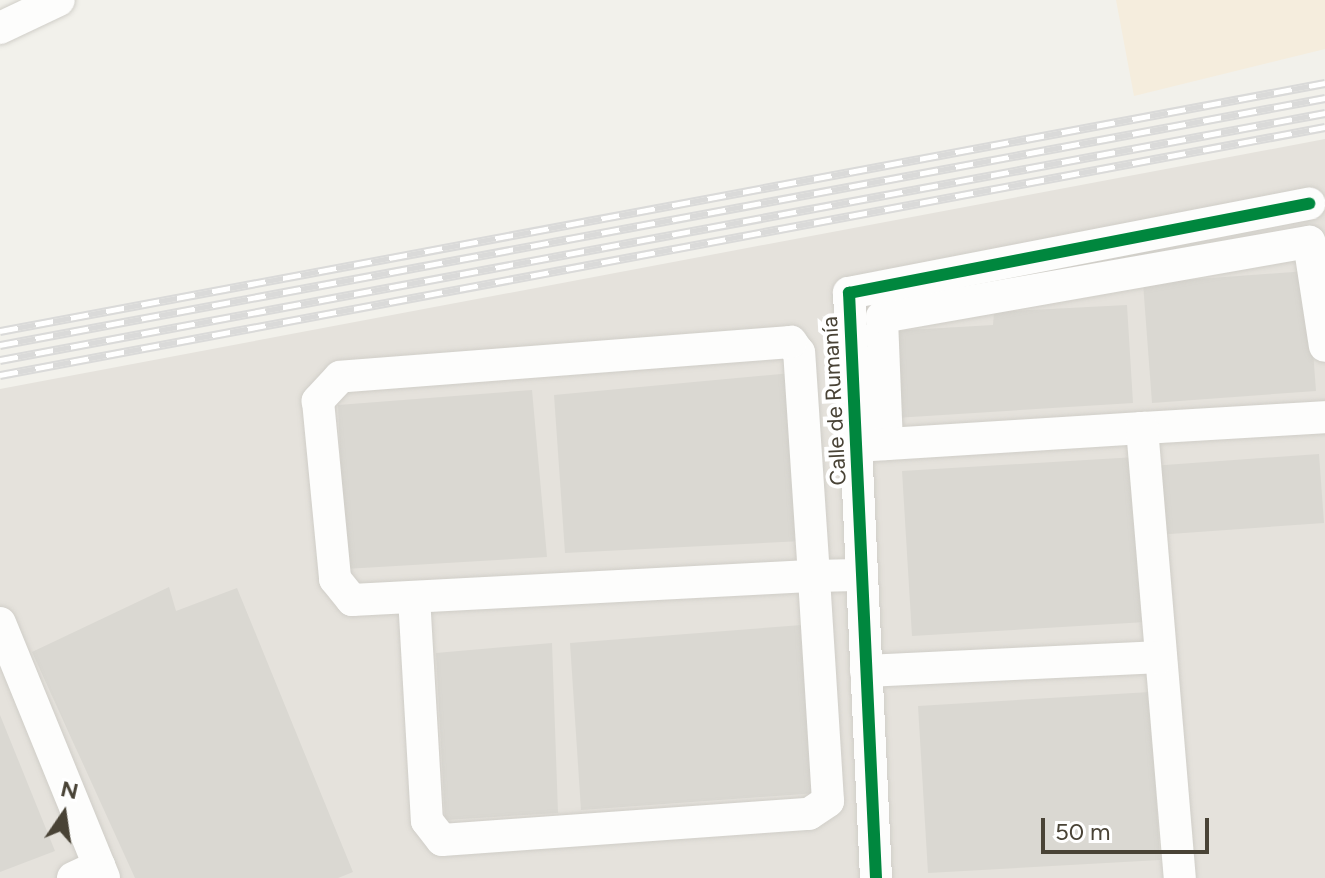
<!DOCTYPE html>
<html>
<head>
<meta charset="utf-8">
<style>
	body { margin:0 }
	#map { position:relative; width:1325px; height:878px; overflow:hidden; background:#f2f1eb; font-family:Figtree,sans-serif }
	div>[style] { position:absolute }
	.commercial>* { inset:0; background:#f5eddd }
	.industrial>* { inset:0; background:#e5e2dc }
	.building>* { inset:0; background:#dad8d2 }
	.roads { filter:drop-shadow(0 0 2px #d0cec8) drop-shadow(0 0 2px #d0cec8) }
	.minor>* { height:32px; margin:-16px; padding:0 16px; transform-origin:16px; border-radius:16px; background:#fdfdfc }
	.rail>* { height:9px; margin-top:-4.5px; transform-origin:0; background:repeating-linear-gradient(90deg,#fff 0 18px,#dadad9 0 36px); box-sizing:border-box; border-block:2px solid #dadad9 }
	.cycleway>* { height:12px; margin:-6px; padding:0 6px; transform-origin:6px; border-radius:6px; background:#00873e }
	span { translate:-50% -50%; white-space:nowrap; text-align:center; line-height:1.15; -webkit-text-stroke:8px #fff; paint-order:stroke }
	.street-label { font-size:22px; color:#494336 }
	.north { position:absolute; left:24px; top:774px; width:80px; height:80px; -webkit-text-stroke:6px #fff; paint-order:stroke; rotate:13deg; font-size:22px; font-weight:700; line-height:32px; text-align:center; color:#494336 }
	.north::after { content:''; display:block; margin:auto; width:28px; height:36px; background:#494336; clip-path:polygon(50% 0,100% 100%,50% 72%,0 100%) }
	.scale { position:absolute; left:1041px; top:818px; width:168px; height:36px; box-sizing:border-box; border:4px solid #494336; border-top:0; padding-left:10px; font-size:24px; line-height:28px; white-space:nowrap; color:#494336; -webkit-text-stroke:6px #fff; paint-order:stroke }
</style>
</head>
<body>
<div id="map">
	<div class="commercial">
		<i style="clip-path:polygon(1116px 0,1325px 0,1325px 49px,1134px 96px)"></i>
	</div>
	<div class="industrial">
		<i style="clip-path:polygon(1325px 139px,1325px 878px,0 878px,0 389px)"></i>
	</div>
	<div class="building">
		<i style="clip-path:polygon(1307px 271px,1316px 391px,1152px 403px,1143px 283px)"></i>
		<i style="clip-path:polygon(1127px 305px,1133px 403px,895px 418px,890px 331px,993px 325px,994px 312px)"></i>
		<i style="clip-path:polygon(792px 373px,802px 541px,565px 553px,554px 395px)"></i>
		<i style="clip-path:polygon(532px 390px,547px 557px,345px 569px,338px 405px)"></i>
		<i style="clip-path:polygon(1319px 454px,1324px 523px,1156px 535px,1151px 466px)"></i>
		<i style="clip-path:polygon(1136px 457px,1146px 622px,912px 636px,902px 471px)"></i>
		<i style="clip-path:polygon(169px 587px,176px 611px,237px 588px,353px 872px,338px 878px,135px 878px,32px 652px)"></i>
		<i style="clip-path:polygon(802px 625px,818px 793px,581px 810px,570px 643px)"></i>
		<i style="clip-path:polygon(552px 643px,558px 813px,445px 820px,436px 653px)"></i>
		<i style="clip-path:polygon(1150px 692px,1160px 860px,928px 873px,918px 706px)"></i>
		<i style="clip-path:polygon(0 715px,55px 851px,0 872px)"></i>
	</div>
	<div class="roads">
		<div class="minor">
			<i style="left:0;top:28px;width:65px;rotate:-25.4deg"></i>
			<i style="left:1142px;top:428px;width:183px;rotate:-3.4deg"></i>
			<i style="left:887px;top:444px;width:127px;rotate:-92.3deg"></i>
			<i style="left:882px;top:317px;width:434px;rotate:-10deg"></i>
			<i style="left:1309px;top:242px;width:105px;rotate:81.3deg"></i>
			<i style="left:856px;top:446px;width:287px;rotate:-3.6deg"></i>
			<i style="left:1142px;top:428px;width:452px;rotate:85.2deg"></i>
			<i style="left:414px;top:597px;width:224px;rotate:86.7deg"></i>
			<i style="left:427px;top:821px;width:24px;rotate:52deg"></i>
			<i style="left:442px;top:840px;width:368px;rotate:-4.1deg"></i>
			<i style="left:809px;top:814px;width:23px;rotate:-34deg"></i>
			<i style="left:828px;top:801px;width:225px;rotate:-93.6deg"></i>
			<i style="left:814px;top:576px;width:224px;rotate:-93.8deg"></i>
			<i style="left:799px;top:353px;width:14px;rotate:-126deg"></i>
			<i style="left:791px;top:342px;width:452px;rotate:175.6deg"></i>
			<i style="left:340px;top:377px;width:33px;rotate:133deg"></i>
			<i style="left:318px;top:401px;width:179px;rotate:84.5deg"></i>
			<i style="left:335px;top:579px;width:27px;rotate:51deg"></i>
			<i style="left:352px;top:600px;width:463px;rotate:-3deg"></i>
			<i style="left:814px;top:576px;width:48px;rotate:-1.2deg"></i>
			<i style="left:0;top:623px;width:275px;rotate:67.8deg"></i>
			<i style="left:866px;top:671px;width:295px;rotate:-2.7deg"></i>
			<i style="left:73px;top:878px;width:29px;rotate:-25deg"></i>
			<i style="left:876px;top:878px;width:586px;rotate:-92.64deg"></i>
			<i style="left:849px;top:293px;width:469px;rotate:-11deg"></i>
		</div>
	</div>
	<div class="rail">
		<i style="left:0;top:331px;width:1348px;rotate:-10.6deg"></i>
		<i style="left:0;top:345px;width:1348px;rotate:-10.56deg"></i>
		<i style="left:0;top:360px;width:1348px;rotate:-10.56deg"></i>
		<i style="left:0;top:375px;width:1348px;rotate:-10.6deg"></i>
	</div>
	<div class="cycleway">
		<i style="left:876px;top:878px;width:586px;rotate:-92.64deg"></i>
		<i style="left:849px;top:293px;width:469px;rotate:-11deg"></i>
	</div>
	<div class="street-label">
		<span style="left:834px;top:401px;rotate:-93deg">Calle de Rumanía</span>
	</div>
	<div class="north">N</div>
	<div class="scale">50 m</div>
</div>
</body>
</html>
